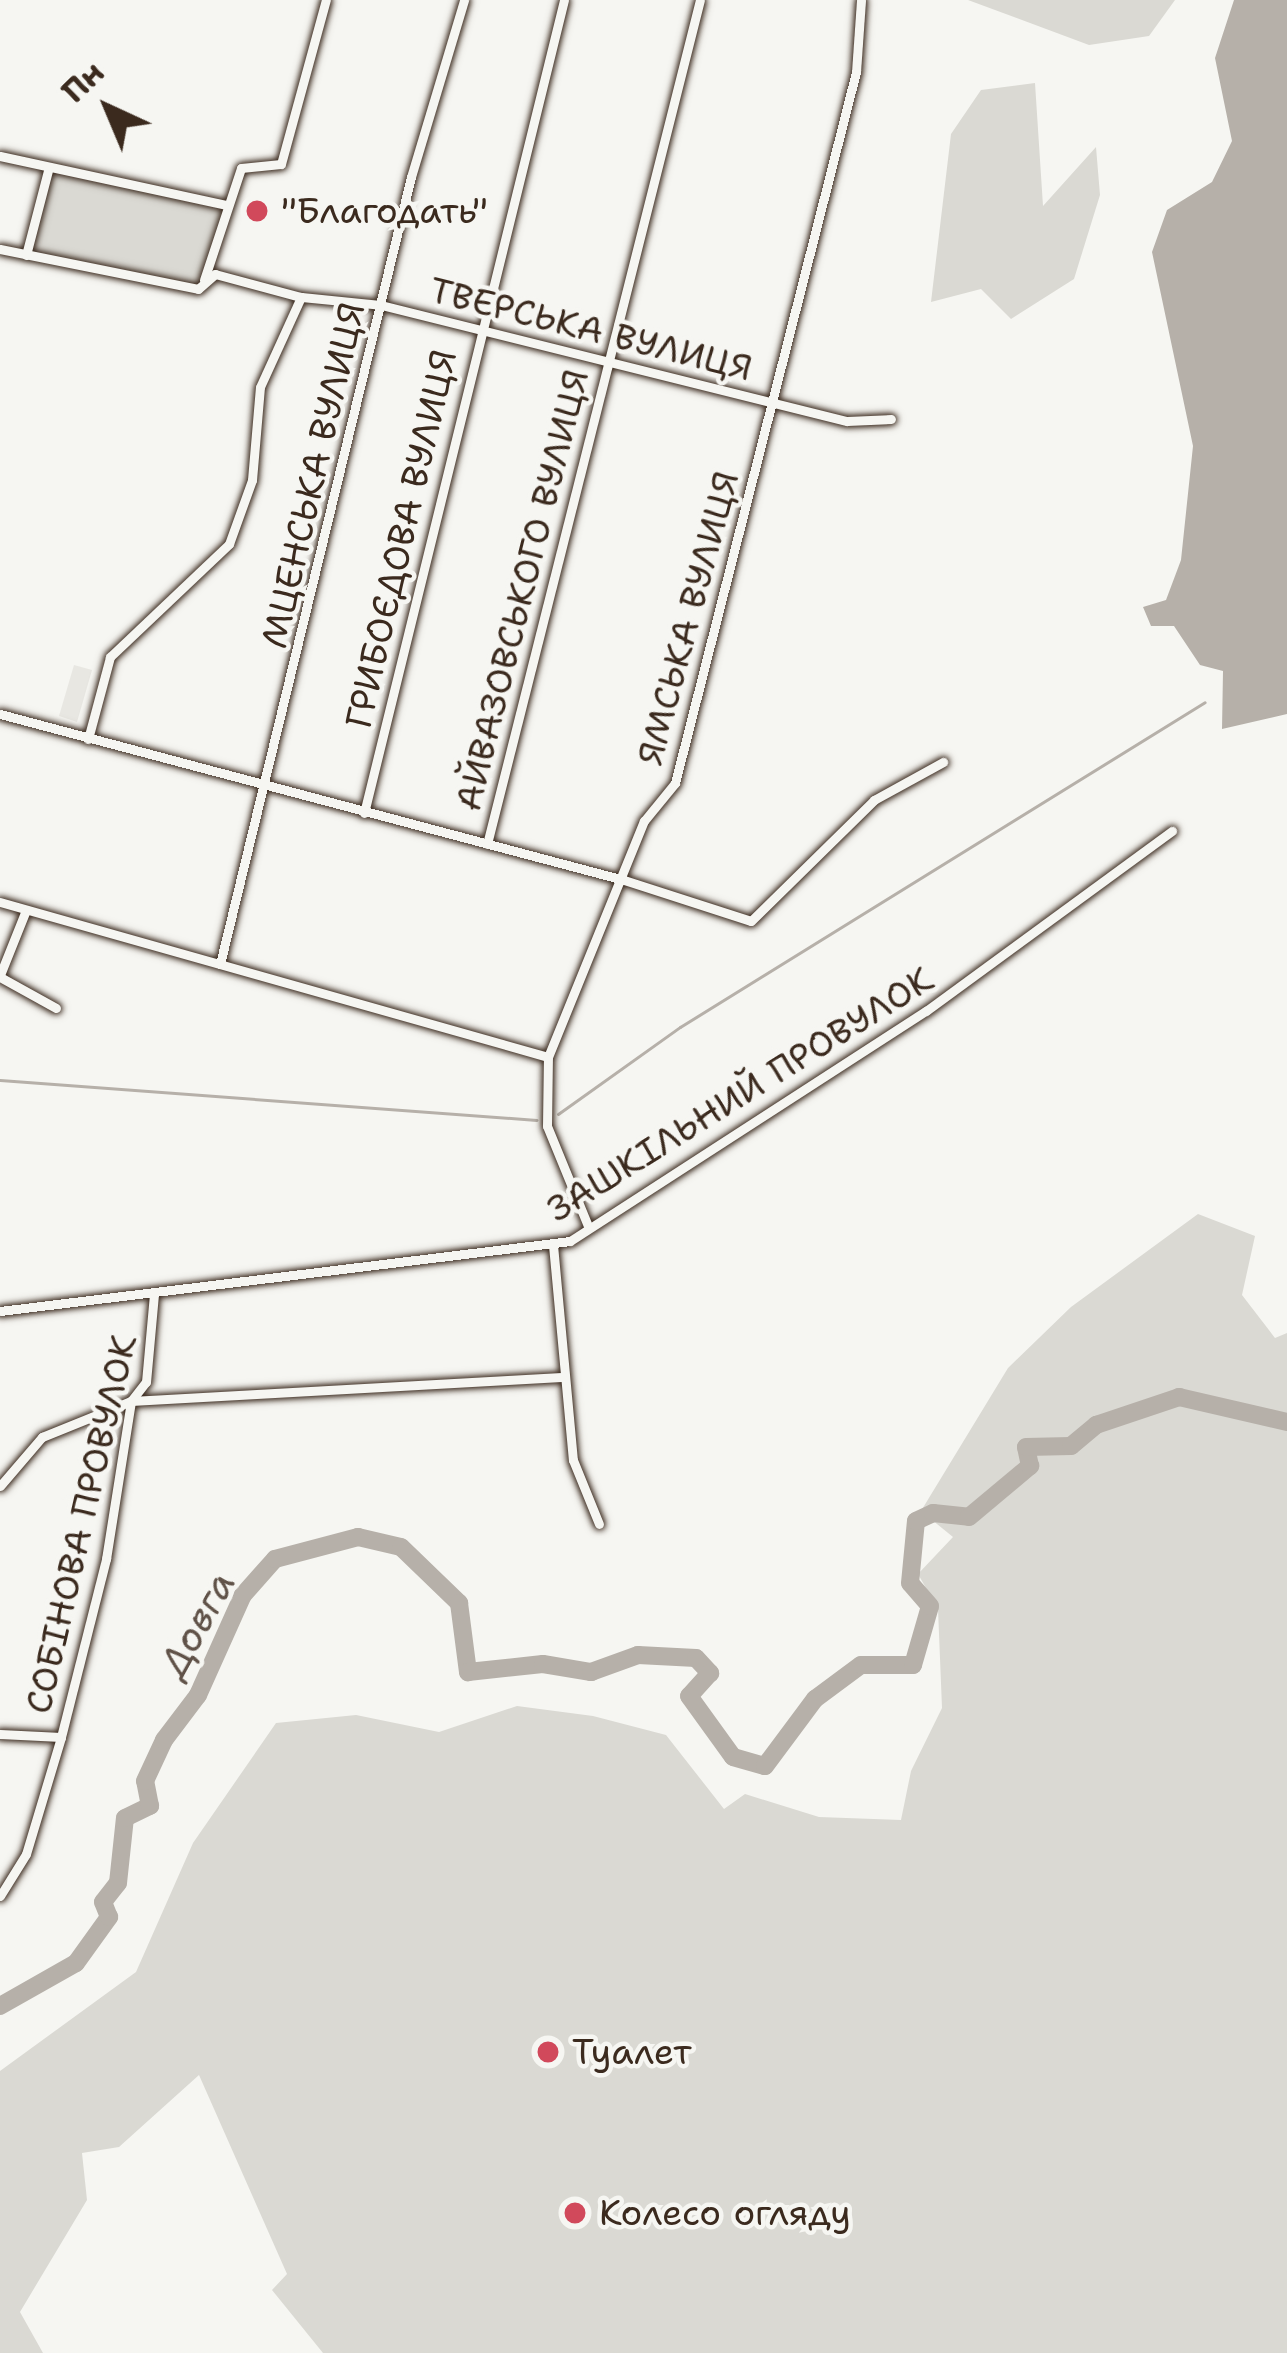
<!DOCTYPE html>
<html>
<head>
<meta charset="utf-8">
<style>
	body { margin:0 }
	#map { position:relative; width:1287px; height:2353px; overflow:hidden; background:#f6f6f2; font-family:"Shantell Sans",sans-serif }
	div>[style] { position:absolute }
	.built>* { inset:0; background:#e8e7e2 }
	.green>* { inset:0; background:#dad9d3 }
	.water>* { inset:0; background:#b6b0a9 }
	.stream>* { height:3px; margin:-1.5px; padding:0 1.5px; transform-origin:1.5px; border-radius:1.5px; background:#b6b0a9 }
	.river>* { height:18px; margin:-9px; padding:0 9px; transform-origin:9px; border-radius:9px; background:#b6b0a9 }
	.roads { filter:drop-shadow(0 0 3px #3b2a1e) drop-shadow(0 0 3px #3b2a1e) }
	.street>* { height:9px; margin:-4.5px; padding:0 4.5px; transform-origin:4.5px; border-radius:4.5px; background:#f6f6f2 }
	.dots>* { width:33px; height:33px; translate:-50% -50%; box-sizing:border-box; border:6px solid #f6f6f2; border-radius:50% }
	span { translate:-50% -50%; white-space:nowrap; text-align:center; line-height:1.15; -webkit-text-stroke:9px #f6f6f2; paint-order:stroke }
	.poi-label { font-size:36px; color:#3b2a1e }
	.left { translate:0 -50%; text-align:left }
	.street-label { font-size:36px; color:#3b2a1e }
	.water-label { font-size:39px; color:#605248; font-style:italic }
	.north { position:absolute; left:48px; top:48px; width:120px; height:120px; -webkit-text-stroke:9px #f6f6f2; paint-order:stroke; rotate:316deg; font-size:33px; font-weight:700; line-height:48px; text-align:center; color:#3b2a1e }
	.north::after { content:''; display:block; margin:auto; width:42px; height:54px; background:#3b2a1e; clip-path:polygon(50% 0,100% 100%,50% 72%,0 100%) }
</style>
</head>
<body>
<div id="map">
	<div class="built">
		<i style="clip-path:polygon(74px 665px,92px 670px,77px 722px,59px 716px)"></i>
	</div>
	<div class="green">
		<i style="clip-path:polygon(968px 0,1175px 0,1149px 36px,1089px 45px)"></i>
		<i style="clip-path:polygon(1035px 83px,1043px 206px,1096px 147px,1100px 195px,1074px 279px,1011px 319px,981px 289px,931px 302px,951px 134px,981px 90px)"></i>
		<i style="clip-path:polygon(49px 167px,226px 205px,218px 256px,198px 289px,26px 255px)"></i>
		<i style="clip-path:polygon(1198px 1214px,1255px 1236px,1242px 1295px,1275px 1338px,1287px 1333px,1287px 2353px,323px 2353px,272px 2290px,287px 2274px,199px 2075px,119px 2147px,82px 2153px,87px 2200px,20px 2312px,43px 2353px,0 2353px,0 2071px,136px 1972px,193px 1843px,276px 1723px,356px 1715px,439px 1732px,517px 1706px,593px 1716px,666px 1735px,724px 1809px,745px 1794px,819px 1817px,901px 1820px,911px 1771px,942px 1708px,938px 1609px,918px 1574px,953px 1537px,921px 1511px,1008px 1368px,1071px 1307px)"></i>
	</div>
	<div class="water">
		<i style="clip-path:polygon(1234px 0,1287px 0,1287px 714px,1222px 729px,1223px 671px,1200px 665px,1174px 626px,1151px 626px,1143px 607px,1166px 600px,1181px 560px,1193px 446px,1152px 252px,1167px 210px,1212px 182px,1232px 141px,1215px 58px)"></i>
	</div>
	<div class="stream">
		<i style="left:0;top:1080px;width:538px;rotate:4.26deg"></i>
		<i style="left:558px;top:1114px;width:150px;rotate:-35.5deg"></i>
		<i style="left:680px;top:1027px;width:617px;rotate:-31.76deg"></i>
	</div>
	<div class="river">
		<i style="left:0;top:2006px;width:87px;rotate:-29.5deg"></i>
		<i style="left:76px;top:1963px;width:57px;rotate:-54.3deg"></i>
		<i style="left:109px;top:1917px;width:16px;rotate:-112deg"></i>
		<i style="left:103px;top:1902px;width:24px;rotate:-52deg"></i>
		<i style="left:118px;top:1883px;width:65px;rotate:-83.9deg"></i>
		<i style="left:125px;top:1818px;width:28px;rotate:-26deg"></i>
		<i style="left:150px;top:1806px;width:25px;rotate:-101deg"></i>
		<i style="left:145px;top:1781px;width:45px;rotate:-65.1deg"></i>
		<i style="left:164px;top:1740px;width:56px;rotate:-52.9deg"></i>
		<i style="left:198px;top:1695px;width:110px;rotate:-65.8deg"></i>
		<i style="left:243px;top:1595px;width:48px;rotate:-48.4deg"></i>
		<i style="left:275px;top:1559px;width:86px;rotate:-14.8deg"></i>
		<i style="left:358px;top:1537px;width:44px;rotate:13.1deg"></i>
		<i style="left:401px;top:1547px;width:81px;rotate:44deg"></i>
		<i style="left:459px;top:1603px;width:70px;rotate:82.6deg"></i>
		<i style="left:468px;top:1672px;width:75px;rotate:-6.1deg"></i>
		<i style="left:543px;top:1664px;width:49px;rotate:9.5deg"></i>
		<i style="left:591px;top:1672px;width:50px;rotate:-19.9deg"></i>
		<i style="left:638px;top:1655px;width:58px;rotate:3deg"></i>
		<i style="left:696px;top:1658px;width:21px;rotate:47deg"></i>
		<i style="left:710px;top:1673px;width:31px;rotate:132deg"></i>
		<i style="left:689px;top:1696px;width:75px;rotate:54.2deg"></i>
		<i style="left:733px;top:1757px;width:33px;rotate:16deg"></i>
		<i style="left:765px;top:1766px;width:84px;rotate:-53.3deg"></i>
		<i style="left:815px;top:1699px;width:57px;rotate:-36.5deg"></i>
		<i style="left:861px;top:1665px;width:52px"></i>
		<i style="left:913px;top:1665px;width:61px;rotate:-73.9deg"></i>
		<i style="left:930px;top:1606px;width:30px;rotate:-131deg"></i>
		<i style="left:910px;top:1583px;width:62px;rotate:-84.5deg"></i>
		<i style="left:916px;top:1521px;width:19px;rotate:-25deg"></i>
		<i style="left:933px;top:1513px;width:36px;rotate:6deg"></i>
		<i style="left:969px;top:1517px;width:80px;rotate:-39.9deg"></i>
		<i style="left:1030px;top:1466px;width:19px;rotate:-102deg"></i>
		<i style="left:1026px;top:1447px;width:45px;rotate:-1.3deg"></i>
		<i style="left:1071px;top:1446px;width:33px;rotate:-40deg"></i>
		<i style="left:1096px;top:1425px;width:88px;rotate:-18.6deg"></i>
		<i style="left:1179px;top:1397px;width:111px;rotate:13deg"></i>
	</div>
	<div class="roads">
		<div class="street">
			<i style="left:0;top:156px;width:231px;rotate:12.2deg"></i>
			<i style="left:0;top:249px;width:202px;rotate:11.4deg"></i>
			<i style="left:198px;top:289px;width:23px;rotate:-41deg"></i>
			<i style="left:215px;top:274px;width:89px;rotate:15deg"></i>
			<i style="left:301px;top:297px;width:80px;rotate:5.7deg"></i>
			<i style="left:381px;top:305px;width:480px;rotate:14deg"></i>
			<i style="left:847px;top:421px;width:44px;rotate:-2.6deg"></i>
			<i style="left:26px;top:255px;width:91px;rotate:-75.4deg"></i>
			<i style="left:204px;top:280px;width:118px;rotate:-71.7deg"></i>
			<i style="left:241px;top:168px;width:40px;rotate:-5.7deg"></i>
			<i style="left:281px;top:164px;width:170px;rotate:-74.7deg"></i>
			<i style="left:0;top:714px;width:646px;rotate:14.9deg"></i>
			<i style="left:624px;top:880px;width:133px;rotate:17.9deg"></i>
			<i style="left:751px;top:921px;width:173px;rotate:-44.5deg"></i>
			<i style="left:874px;top:800px;width:79px;rotate:-28.8deg"></i>
			<i style="left:88px;top:739px;width:85px;rotate:-75deg"></i>
			<i style="left:110px;top:657px;width:164px;rotate:-43.5deg"></i>
			<i style="left:229px;top:544px;width:68px;rotate:-70.2deg"></i>
			<i style="left:252px;top:480px;width:93px;rotate:-85.1deg"></i>
			<i style="left:260px;top:387px;width:99px;rotate:-65.5deg"></i>
			<i style="left:364px;top:813px;width:837px;rotate:-76.18deg"></i>
			<i style="left:487px;top:844px;width:870px;rotate:-75.84deg"></i>
			<i style="left:0;top:902px;width:569px;rotate:15.79deg"></i>
			<i style="left:220px;top:964px;width:810px;rotate:-76.36deg"></i>
			<i style="left:411px;top:177px;width:185px;rotate:-73.3deg"></i>
			<i style="left:0;top:975px;width:70px;rotate:-68.2deg"></i>
			<i style="left:0;top:977px;width:64px;rotate:29deg"></i>
			<i style="left:588px;top:1226px;width:108px;rotate:-112.3deg"></i>
			<i style="left:547px;top:1126px;width:69px;rotate:-89.2deg"></i>
			<i style="left:548px;top:1057px;width:255px;rotate:-67.9deg"></i>
			<i style="left:644px;top:821px;width:49px;rotate:-50.8deg"></i>
			<i style="left:675px;top:783px;width:734px;rotate:-75.72deg"></i>
			<i style="left:856px;top:72px;width:72px;rotate:-86deg"></i>
			<i style="left:553px;top:1245px;width:216px;rotate:84.7deg"></i>
			<i style="left:573px;top:1460px;width:69px;rotate:67.9deg"></i>
			<i style="left:0;top:1311px;width:574px;rotate:-7deg"></i>
			<i style="left:570px;top:1241px;width:424px;rotate:-32.9deg"></i>
			<i style="left:926px;top:1011px;width:305px;rotate:-36.2deg"></i>
			<i style="left:0;top:1486px;width:65px;rotate:-49.4deg"></i>
			<i style="left:42px;top:1437px;width:96px;rotate:-22deg"></i>
			<i style="left:131px;top:1401px;width:431px;rotate:-3.2deg"></i>
			<i style="left:0;top:1734px;width:61px;rotate:2.8deg"></i>
			<i style="left:0;top:1896px;width:49px;rotate:-58.2deg"></i>
			<i style="left:26px;top:1854px;width:122px;rotate:-73.3deg"></i>
			<i style="left:61px;top:1737px;width:184px;rotate:-75.8deg"></i>
			<i style="left:106px;top:1559px;width:160px;rotate:-81deg"></i>
			<i style="left:131px;top:1401px;width:24px;rotate:-52deg"></i>
			<i style="left:146px;top:1382px;width:88px;rotate:-84.8deg"></i>
		</div>
	</div>
	<div class="dots">
		<i style="left:257px;top:211px;background:#d1495b"></i>
		<i style="left:548px;top:2052px;background:#d1495b"></i>
		<i style="left:575px;top:2213px;background:#d1495b"></i>
	</div>
	<div class="poi-label">
		<span class="left" style="left:281px;top:211px">"Благодать"</span>
		<span class="left" style="left:572px;top:2052px">Туалет</span>
		<span class="left" style="left:599px;top:2213px">Колесо огляду</span>
	</div>
	<div class="street-label">
		<span style="left:591px;top:329px;rotate:14deg">ТВЕРСЬКА ВУЛИЦЯ</span>
		<span style="left:313px;top:475px;rotate:-77deg">МЦЕНСЬКА ВУЛИЦЯ</span>
		<span style="left:401px;top:539px;rotate:-77deg">ГРИБОЄДОВА ВУЛИЦЯ</span>
		<span style="left:522px;top:590px;rotate:-76deg">АЙВАЗОВСЬКОГО ВУЛИЦЯ</span>
		<span style="left:688px;top:618px;rotate:-75deg">ЯМСЬКА ВУЛИЦЯ</span>
		<span style="left:740px;top:1094px;rotate:-32deg">ЗАШКІЛЬНИЙ ПРОВУЛОК</span>
		<span style="left:81px;top:1524px;rotate:-77deg">СОБІНОВА ПРОВУЛОК</span>
	</div>
	<div class="water-label">
		<span style="left:197px;top:1624px;rotate:-61deg">Довга</span>
	</div>
	<div class="north">Пн</div>
</div>
</body>
</html>
